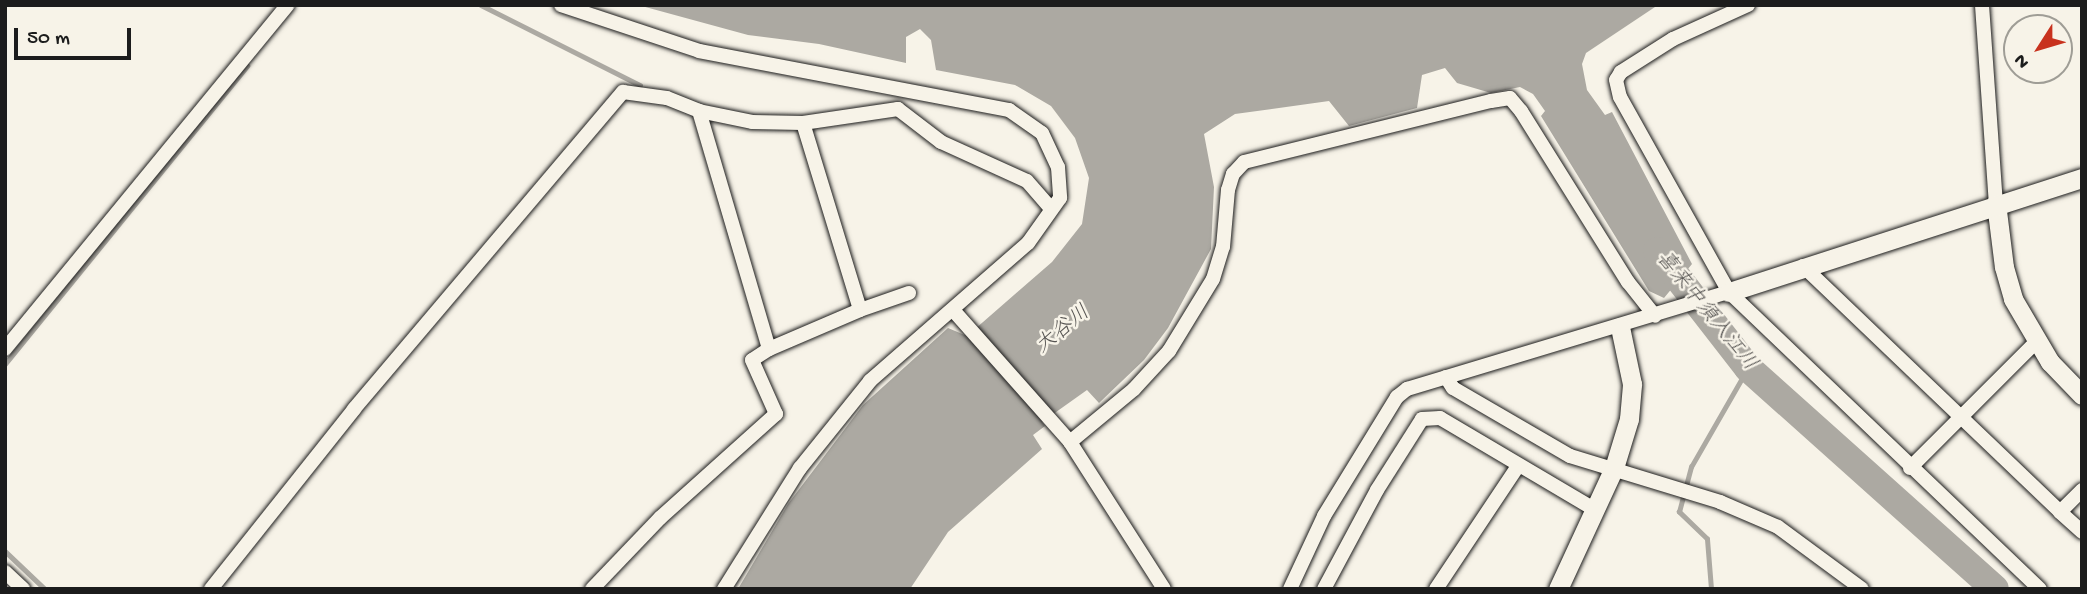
<!DOCTYPE html>
<html>
<head>
<meta charset="utf-8">
<style>
	body { margin:0 }
	#map { position:relative; width:2087px; height:594px; overflow:hidden; background:#f7f3e8; font-family:"Gochi Hand","Klee One",sans-serif }
	div>[style] { position:absolute }
	.water>* { inset:0; background:#aca9a2 }
	.stream>* { height:4.5px; margin:-2.25px; padding:0 2.25px; transform-origin:2.25px; border-radius:2.25px; background:#aca9a2 }
	.river>* { height:28px; margin:-14px; padding:0 14px; transform-origin:14px; border-radius:14px; background:#aca9a2 }
	.roads { filter:drop-shadow(0 0 2px #1c1c1c) drop-shadow(0 0 2px #1c1c1c) }
	.street>* { height:14px; margin:-7px; padding:0 7px; transform-origin:7px; border-radius:7px; background:#f7f3e8 }
	.secondary>* { height:19px; margin:-9.5px; padding:0 9.5px; transform-origin:9.5px; border-radius:9.5px; background:#f7f3e8 }
	span { translate:-50% -50%; white-space:nowrap; text-align:center; line-height:1.15; -webkit-text-stroke:5px #f7f3e8; paint-order:stroke }
	.water-label { font-size:21px; color:#565452; font-style:italic }
	.frame { position:absolute; inset:0; border:7px solid #1c1c1c; pointer-events:none }
	.north { position:absolute; left:2003px; top:14px; width:70px; height:70px; box-sizing:border-box; background:#f7f3e8; border:2px solid #9f9d96; border-radius:50%; rotate:233deg; font-size:19px; font-weight:700; line-height:28px; text-align:center; color:#1c1c1c }
	.north::after { content:''; display:block; margin:auto; width:24px; height:32px; background:#c8321e; clip-path:polygon(50% 0,100% 100%,50% 72%,0 100%) }
	.scale { position:absolute; left:14px; top:28px; width:117px; height:32px; box-sizing:border-box; border:4px solid #1c1c1c; border-top:0; padding-left:9px; font-size:21px; line-height:24px; white-space:nowrap; color:#1c1c1c; -webkit-text-stroke:5px #f7f3e8; paint-order:stroke }
</style>
</head>
<body>
<div id="map">
	<div class="water">
		<i style="clip-path:polygon(638px 5px,1658px 5px,1586px 53px,1582px 64px,1587px 90px,1605px 115px,1612px 112px,1692px 264px,1664px 298px,1649px 291px,1541px 116px,1545px 111px,1533px 94px,1520px 87px,1491px 93px,1457px 83px,1445px 68px,1422px 75px,1417px 108px,1349px 126px,1329px 101px,1235px 114px,1204px 134px,1214px 187px,1211px 249px,1168px 328px,1144px 360px,1099px 403px,1087px 390px,1042px 422px,1045px 426px,1033px 435px,1042px 449px,948px 532px,910px 589px,738px 589px,788px 504px,863px 405px,948px 328px,967px 336px,1052px 262px,1082px 224px,1089px 178px,1075px 138px,1051px 106px,1015px 85px,936px 70px,931px 40px,920px 29px,906px 37px,906px 63px,819px 44px,748px 35px)"></i>
	</div>
	<div class="stream">
		<i style="left:481px;top:5px;width:178px;rotate:26.7deg"></i>
		<i style="left:5px;top:364px;width:384px;rotate:-50.9deg"></i>
		<i style="left:5px;top:551px;width:55px;rotate:43.5deg"></i>
		<i style="left:1711px;top:589px;width:50px;rotate:-94.6deg"></i>
		<i style="left:1707px;top:539px;width:39px;rotate:-136deg"></i>
		<i style="left:1679px;top:512px;width:47px;rotate:-75.1deg"></i>
		<i style="left:1691px;top:467px;width:114px;rotate:-60.1deg"></i>
	</div>
	<div class="river">
		<i style="left:1657px;top:251px;width:148px;rotate:52.1deg"></i>
		<i style="left:1748px;top:368px;width:331px;rotate:41.8deg"></i>
	</div>
	<div class="roads">
		<div class="street">
			<i style="left:561px;top:5px;width:145px;rotate:18.4deg"></i>
			<i style="left:699px;top:51px;width:316px;rotate:10.8deg"></i>
			<i style="left:1009px;top:110px;width:40px;rotate:34.9deg"></i>
			<i style="left:1042px;top:133px;width:38px;rotate:65deg"></i>
			<i style="left:1058px;top:167px;width:31px;rotate:86deg"></i>
			<i style="left:1060px;top:198px;width:55px;rotate:125.4deg"></i>
			<i style="left:1028px;top:243px;width:210px;rotate:138.9deg"></i>
			<i style="left:870px;top:381px;width:112px;rotate:128.8deg"></i>
			<i style="left:800px;top:468px;width:143px;rotate:122.1deg"></i>
			<i style="left:1748px;top:5px;width:82px;rotate:155.6deg"></i>
			<i style="left:1673px;top:39px;width:62px;rotate:147.6deg"></i>
			<i style="left:1621px;top:72px;width:9px;rotate:122deg"></i>
			<i style="left:1616px;top:80px;width:17px;rotate:77deg"></i>
			<i style="left:1620px;top:97px;width:223px;rotate:60.8deg"></i>
			<i style="left:1729px;top:292px;width:430px;rotate:43.7deg"></i>
			<i style="left:1982px;top:5px;width:198px;rotate:86deg"></i>
			<i style="left:699px;top:111px;width:248px;rotate:73.6deg"></i>
			<i style="left:769px;top:349px;width:99px;rotate:-23.2deg"></i>
			<i style="left:803px;top:123px;width:195px;rotate:73deg"></i>
			<i style="left:860px;top:310px;width:52px;rotate:-19.1deg"></i>
			<i style="left:1803px;top:266px;width:356px;rotate:43.7deg"></i>
			<i style="left:2060px;top:512px;width:31px;rotate:-45deg"></i>
			<i style="left:953px;top:310px;width:176px;rotate:48.4deg"></i>
			<i style="left:1070px;top:442px;width:174px;rotate:57.4deg"></i>
			<i style="left:5px;top:349px;width:445px;rotate:-50.6deg"></i>
			<i style="left:1446px;top:377px;width:13px;rotate:58deg"></i>
			<i style="left:1453px;top:388px;width:135px;rotate:30.2deg"></i>
			<i style="left:1570px;top:456px;width:157px;rotate:17deg"></i>
			<i style="left:1720px;top:502px;width:63px;rotate:23.3deg"></i>
			<i style="left:1778px;top:527px;width:104px;rotate:36.4deg"></i>
			<i style="left:1070px;top:442px;width:83px;rotate:-39.6deg"></i>
			<i style="left:1134px;top:389px;width:52px;rotate:-47.4deg"></i>
			<i style="left:1169px;top:351px;width:84px;rotate:-58.6deg"></i>
			<i style="left:1213px;top:279px;width:34px;rotate:-73deg"></i>
			<i style="left:1223px;top:247px;width:57px;rotate:-85deg"></i>
			<i style="left:1228px;top:190px;width:17px;rotate:-73deg"></i>
			<i style="left:1233px;top:174px;width:16px;rotate:-47deg"></i>
			<i style="left:1244px;top:162px;width:254px;rotate:-13.9deg"></i>
			<i style="left:1491px;top:101px;width:19px;rotate:-9deg"></i>
			<i style="left:1510px;top:98px;width:17px;rotate:50deg"></i>
			<i style="left:1521px;top:111px;width:202px;rotate:58deg"></i>
			<i style="left:1628px;top:282px;width:43px;rotate:51.5deg"></i>
			<i style="left:1910px;top:468px;width:178px;rotate:-45deg"></i>
			<i style="left:2060px;top:512px;width:30px;rotate:42deg"></i>
			<i style="left:5px;top:572px;width:25px;rotate:43deg"></i>
			<i style="left:211px;top:589px;width:230px;rotate:-51.5deg"></i>
			<i style="left:354px;top:409px;width:416px;rotate:-49.7deg"></i>
			<i style="left:623px;top:92px;width:44px;rotate:7.8deg"></i>
			<i style="left:667px;top:98px;width:35px;rotate:22deg"></i>
			<i style="left:699px;top:111px;width:54px;rotate:11.7deg"></i>
			<i style="left:752px;top:122px;width:51px;rotate:1.1deg"></i>
			<i style="left:803px;top:123px;width:96px;rotate:-8.4deg"></i>
			<i style="left:898px;top:109px;width:54px;rotate:37.5deg"></i>
			<i style="left:941px;top:142px;width:94px;rotate:24.4deg"></i>
			<i style="left:1027px;top:181px;width:37px;rotate:49deg"></i>
			<i style="left:592px;top:589px;width:98px;rotate:-46.2deg"></i>
			<i style="left:660px;top:518px;width:156px;rotate:-41.9deg"></i>
			<i style="left:776px;top:414px;width:59px;rotate:-114deg"></i>
			<i style="left:752px;top:360px;width:20px;rotate:-33deg"></i>
			<i style="left:1290px;top:589px;width:81px;rotate:-65deg"></i>
			<i style="left:1324px;top:516px;width:140px;rotate:-58.5deg"></i>
			<i style="left:1397px;top:397px;width:13px;rotate:-39deg"></i>
			<i style="left:1407px;top:389px;width:336px;rotate:-16.8deg"></i>
			<i style="left:1324px;top:589px;width:112px;rotate:-61.8deg"></i>
			<i style="left:1377px;top:490px;width:84px;rotate:-57.6deg"></i>
			<i style="left:1422px;top:419px;width:18px;rotate:-3deg"></i>
			<i style="left:1440px;top:418px;width:179px;rotate:30.6deg"></i>
			<i style="left:1436px;top:589px;width:148px;rotate:-56.3deg"></i>
		</div>
		<div class="secondary">
			<i style="left:1996px;top:203px;width:64px;rotate:82.9deg"></i>
			<i style="left:2004px;top:267px;width:33px;rotate:74deg"></i>
			<i style="left:2013px;top:299px;width:73px;rotate:59.6deg"></i>
			<i style="left:2050px;top:362px;width:46px;rotate:45.9deg"></i>
			<i style="left:1729px;top:292px;width:371px;rotate:-17.9deg"></i>
			<i style="left:1558px;top:589px;width:133px;rotate:-65.2deg"></i>
			<i style="left:1614px;top:468px;width:51px;rotate:-73deg"></i>
			<i style="left:1629px;top:419px;width:35px;rotate:-85deg"></i>
			<i style="left:1632px;top:384px;width:58px;rotate:-101.9deg"></i>
		</div>
	</div>
	<div class="water-label">
		<span style="left:1705px;top:312px;rotate:51deg">喜来中須入江川</span>
		<span style="left:1064px;top:331px;rotate:-39deg">大谷川</span>
	</div>
	<div class="frame"></div>
	<div class="north">N</div>
	<div class="scale">50 m</div>
</div>
</body>
</html>
